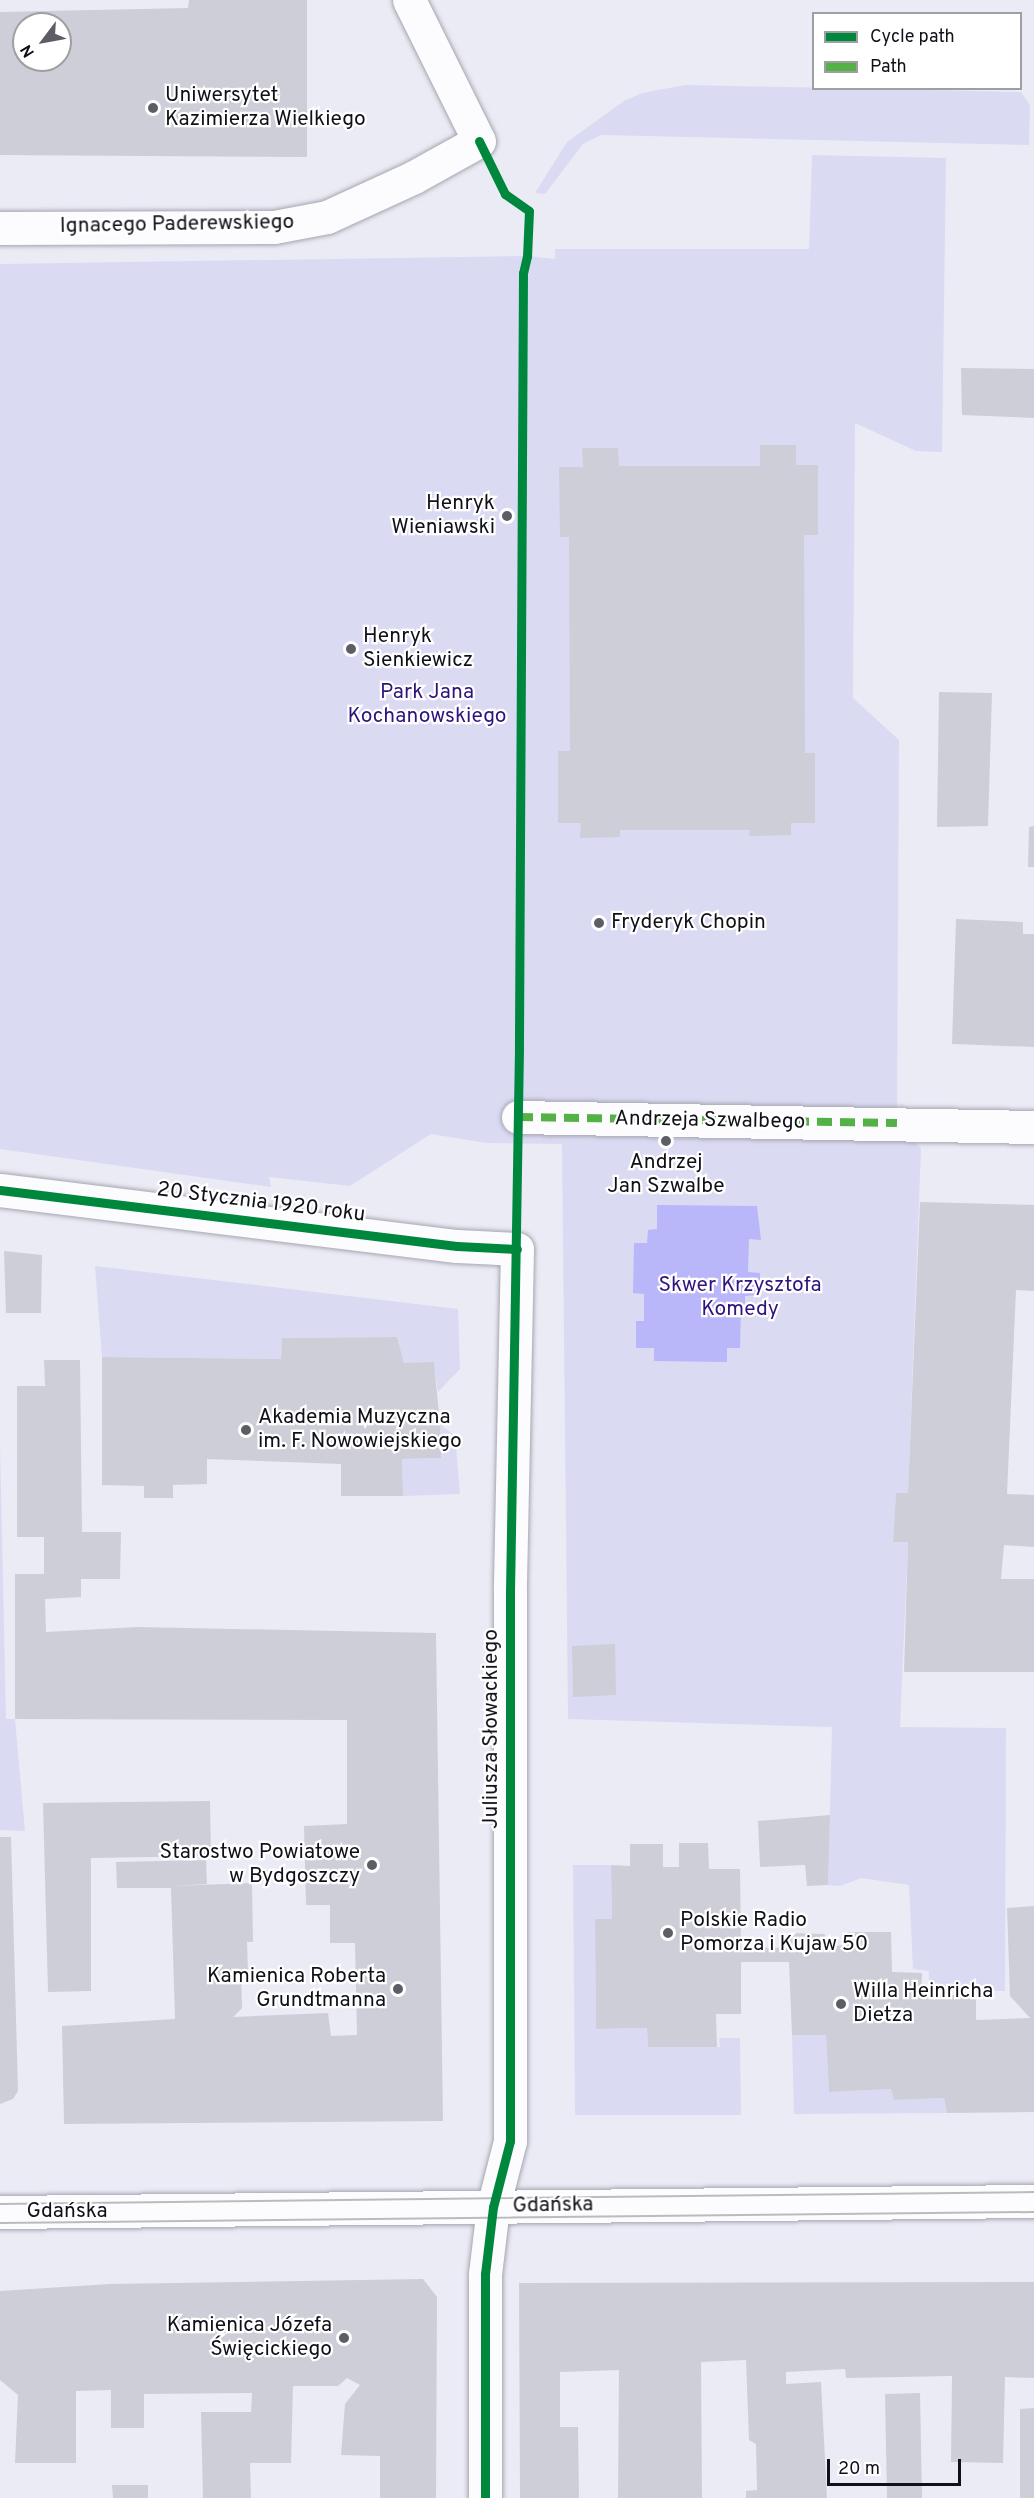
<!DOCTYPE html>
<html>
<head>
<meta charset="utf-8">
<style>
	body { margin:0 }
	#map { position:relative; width:1034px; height:2498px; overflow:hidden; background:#ebebf6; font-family:Overpass,sans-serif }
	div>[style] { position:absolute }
	.green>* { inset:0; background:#dadaf3 }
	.water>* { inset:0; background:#b9b6fa }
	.building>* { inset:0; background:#ceced8 }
	.roads { filter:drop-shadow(0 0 2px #a6a6b0) drop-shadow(0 0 2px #a6a6b0) }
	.minor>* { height:33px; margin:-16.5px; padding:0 16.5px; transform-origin:16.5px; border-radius:16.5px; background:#fcfcfe }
	.tram>* { height:1.5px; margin:-0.75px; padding:0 0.75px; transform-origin:0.75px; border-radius:0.75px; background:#bbbbbe }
	.quiet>* { height:8px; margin-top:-4px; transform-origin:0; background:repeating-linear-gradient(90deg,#54b145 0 15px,transparent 0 23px) }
	.cycleway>* { height:9px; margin:-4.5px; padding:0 4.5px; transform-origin:4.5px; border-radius:4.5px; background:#00873e }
	.dots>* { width:16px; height:16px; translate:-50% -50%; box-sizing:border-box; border:3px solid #fff; border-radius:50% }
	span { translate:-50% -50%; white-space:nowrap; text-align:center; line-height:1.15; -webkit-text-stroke:4.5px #fff; paint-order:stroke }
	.poi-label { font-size:21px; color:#101018 }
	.left { translate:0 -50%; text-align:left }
	.right { translate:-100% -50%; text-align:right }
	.street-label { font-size:21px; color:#101018 }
	.park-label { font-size:21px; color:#2f147d }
	.legend { position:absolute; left:812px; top:12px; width:210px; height:78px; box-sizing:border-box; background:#fff; border:2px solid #9f9fa3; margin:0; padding:8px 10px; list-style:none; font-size:18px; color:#101018 }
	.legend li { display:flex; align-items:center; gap:12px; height:30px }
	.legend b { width:30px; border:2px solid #9f9fa3 }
	.north { position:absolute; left:12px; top:12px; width:60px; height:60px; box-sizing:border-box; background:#fff; border:2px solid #9f9fa3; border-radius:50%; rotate:238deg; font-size:16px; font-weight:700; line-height:24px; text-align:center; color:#101018 }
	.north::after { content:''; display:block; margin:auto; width:21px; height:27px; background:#5d5d66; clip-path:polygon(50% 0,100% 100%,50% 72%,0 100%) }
	.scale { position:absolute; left:827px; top:2459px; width:134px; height:27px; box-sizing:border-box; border:3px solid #101018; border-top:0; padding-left:8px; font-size:18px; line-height:21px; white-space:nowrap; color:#101018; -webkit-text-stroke:4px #fff; paint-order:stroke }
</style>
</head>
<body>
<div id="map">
	<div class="green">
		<i style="clip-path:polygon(685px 85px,1021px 92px,1030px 105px,1029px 145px,601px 135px,583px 144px,545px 194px,535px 193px,567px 142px,624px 101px,642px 93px)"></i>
		<i style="clip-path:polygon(812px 155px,946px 158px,942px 452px,916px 451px,855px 423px,853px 698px,899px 740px,897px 1123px,921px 1149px,908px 1493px,896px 1493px,893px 1541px,908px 1542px,900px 1727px,1006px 1728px,1005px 1991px,929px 1990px,929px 1971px,913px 1969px,909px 1885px,861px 1878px,840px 1886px,828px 1885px,832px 1727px,568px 1719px,562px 1144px,486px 1143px,431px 1134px,350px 1186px,269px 1177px,271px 1187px,0 1149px,0 264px,527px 256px,555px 259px,555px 249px,809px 249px)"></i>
		<i style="clip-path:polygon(95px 1266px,458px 1309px,460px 1369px,438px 1392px,434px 1363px,404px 1363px,397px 1337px,282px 1338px,281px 1359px,102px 1357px)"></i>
		<i style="clip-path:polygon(440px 1424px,455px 1436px,460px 1494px,403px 1496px,402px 1459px,441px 1458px)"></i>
		<i style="clip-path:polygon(0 1444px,6px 1719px,15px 1719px,25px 1831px,0 1830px)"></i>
		<i style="clip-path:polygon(573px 1865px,611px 1865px,612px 1919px,595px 1920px,596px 2029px,647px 2028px,648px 2047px,720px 2047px,719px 2038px,740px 2038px,741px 2115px,575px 2115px)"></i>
		<i style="clip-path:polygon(792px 2035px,826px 2035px,829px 2092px,891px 2089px,894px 2100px,944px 2098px,947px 2113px,794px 2114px)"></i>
	</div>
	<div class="water">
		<i style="clip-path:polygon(657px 1205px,757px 1206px,761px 1240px,749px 1239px,748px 1272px,760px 1273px,760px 1295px,745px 1296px,745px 1307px,741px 1307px,740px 1348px,727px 1348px,727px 1362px,654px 1361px,654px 1348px,636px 1348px,636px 1321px,644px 1321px,644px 1294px,633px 1293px,634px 1243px,647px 1243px,648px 1230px,657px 1229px)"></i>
	</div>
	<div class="building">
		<i style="clip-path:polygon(evenodd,189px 0,307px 0,307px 157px,0 155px,0 12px,188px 8px,189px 0,24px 24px,60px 24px,60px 60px,24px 60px,24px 24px)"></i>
		<i style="clip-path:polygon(961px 368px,1034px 369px,1034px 418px,962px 415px)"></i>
		<i style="clip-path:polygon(760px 445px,796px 445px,796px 465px,818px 465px,818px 535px,804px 535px,805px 753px,815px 753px,815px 823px,791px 823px,791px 835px,749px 836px,750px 830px,620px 830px,620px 837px,580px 838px,581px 823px,558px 823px,558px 751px,570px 751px,569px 537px,560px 537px,559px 467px,583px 467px,582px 448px,618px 448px,619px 466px,760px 466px)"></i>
		<i style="clip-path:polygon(939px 692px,992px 693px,988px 826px,937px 827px)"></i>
		<i style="clip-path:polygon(1034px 826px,1034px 867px,1028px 867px,1029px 827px)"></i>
		<i style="clip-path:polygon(956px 919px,1023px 922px,1023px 934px,1034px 934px,1034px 1047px,952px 1044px)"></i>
		<i style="clip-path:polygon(920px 1202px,1034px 1205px,1034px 1291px,1016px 1290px,1007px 1494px,1034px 1495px,1034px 1547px,1004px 1545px,1001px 1579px,1034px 1579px,1034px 1672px,904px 1672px,908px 1542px,893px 1542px,896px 1493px,908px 1493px)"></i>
		<i style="clip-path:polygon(4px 1251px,42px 1255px,41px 1313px,6px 1313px)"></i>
		<i style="clip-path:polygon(397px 1337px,404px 1363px,434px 1362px,440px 1424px,441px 1458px,402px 1459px,403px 1496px,341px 1496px,341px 1464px,207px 1459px,207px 1484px,173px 1485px,173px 1498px,144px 1498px,144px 1486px,102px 1485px,102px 1357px,281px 1359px,282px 1338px)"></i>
		<i style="clip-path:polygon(44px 1360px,80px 1360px,82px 1532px,121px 1532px,120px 1579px,81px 1579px,81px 1597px,45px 1599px,46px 1632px,138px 1627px,436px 1633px,443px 2121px,64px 2124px,62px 2026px,175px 2019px,171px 1888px,117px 1888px,116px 1862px,206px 1860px,207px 1884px,171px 1886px,252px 1883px,253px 1942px,247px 1942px,248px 1973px,241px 1973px,242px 2008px,233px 2017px,328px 2013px,331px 2036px,357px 2035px,355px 1943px,330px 1943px,330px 1905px,306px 1905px,304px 1826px,347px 1824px,347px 1720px,15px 1719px,15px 1574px,44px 1574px,44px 1537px,17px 1537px,17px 1386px,45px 1386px)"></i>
		<i style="clip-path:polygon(615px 1644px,616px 1695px,573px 1697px,572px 1646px)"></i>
		<i style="clip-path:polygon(210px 1801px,211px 1856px,91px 1858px,91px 1991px,48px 1992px,43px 1803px)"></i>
		<i style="clip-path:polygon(830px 1815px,828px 1885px,807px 1886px,805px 1865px,760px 1867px,758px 1821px)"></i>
		<i style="clip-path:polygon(0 1837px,11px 1837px,18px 2091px,13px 2099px,0 2104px)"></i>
		<i style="clip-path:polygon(679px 1843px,708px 1843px,709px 1869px,740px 1869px,741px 1947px,788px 1948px,788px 1933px,825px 1934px,824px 1947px,846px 1945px,848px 1932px,891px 1932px,892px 1972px,922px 1973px,921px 1995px,976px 1995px,976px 2020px,1030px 2018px,1010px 1996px,1007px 1908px,1034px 1906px,1034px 2112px,947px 2113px,944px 2098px,894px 2100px,891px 2089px,829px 2092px,826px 2035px,792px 2035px,789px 1962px,741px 1962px,741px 2014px,716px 2014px,717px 2047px,648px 2047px,647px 2028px,596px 2029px,595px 1919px,612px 1919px,611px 1865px,630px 1866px,630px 1844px,663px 1844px,663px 1867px,679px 1867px)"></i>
		<i style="clip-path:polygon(423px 2279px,437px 2297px,436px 2498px,380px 2498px,380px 2456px,341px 2455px,345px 2404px,360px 2385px,347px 2378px,338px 2386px,293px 2386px,291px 2463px,250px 2463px,251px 2498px,203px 2498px,201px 2412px,251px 2412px,252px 2393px,144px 2394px,144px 2428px,111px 2428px,111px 2390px,76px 2391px,76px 2463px,15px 2463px,18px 2395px,0 2380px,0 2291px,110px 2284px)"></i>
		<i style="clip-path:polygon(1034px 2282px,1034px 2378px,1005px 2377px,1003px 2463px,951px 2462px,952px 2376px,846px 2378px,845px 2369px,786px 2372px,786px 2384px,821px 2382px,827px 2498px,746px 2498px,746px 2491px,757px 2490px,756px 2444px,749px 2440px,746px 2360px,701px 2362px,702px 2498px,618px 2498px,619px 2370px,560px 2372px,560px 2427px,578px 2427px,579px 2498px,520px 2498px,519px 2283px)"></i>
		<i style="clip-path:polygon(920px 2393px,922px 2498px,887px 2498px,885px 2394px)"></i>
		<i style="clip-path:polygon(1034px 2408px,1034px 2498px,1020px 2498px,1020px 2409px)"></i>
		<i style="clip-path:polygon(112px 2485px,148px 2485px,148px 2498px,113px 2498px)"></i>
	</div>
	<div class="roads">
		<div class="minor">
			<i style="left:0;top:228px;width:274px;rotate:-0.2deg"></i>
			<i style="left:274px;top:227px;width:54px;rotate:-10.7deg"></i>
			<i style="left:327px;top:217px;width:96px;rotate:-24.7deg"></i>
			<i style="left:414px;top:177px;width:74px;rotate:-29deg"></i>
			<i style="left:479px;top:141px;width:157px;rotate:-116.4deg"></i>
			<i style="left:518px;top:1117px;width:516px;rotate:1.11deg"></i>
			<i style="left:0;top:1190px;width:460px;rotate:7deg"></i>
			<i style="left:457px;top:1246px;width:60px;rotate:2.9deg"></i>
			<i style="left:517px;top:1249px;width:342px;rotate:91.2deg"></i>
			<i style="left:510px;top:1591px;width:550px;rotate:90deg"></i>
			<i style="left:510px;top:2141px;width:68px;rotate:104.4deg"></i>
			<i style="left:493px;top:2207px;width:67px;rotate:96.8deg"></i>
			<i style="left:485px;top:2274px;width:224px;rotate:90deg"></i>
			<i style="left:0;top:2212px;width:1034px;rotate:-0.61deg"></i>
		</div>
	</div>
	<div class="tram">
		<i style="left:0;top:2204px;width:1034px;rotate:-0.66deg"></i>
		<i style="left:0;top:2223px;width:1034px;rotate:-0.61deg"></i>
	</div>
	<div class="quiet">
		<i style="left:518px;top:1117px;width:379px;rotate:0.9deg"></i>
	</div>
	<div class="cycleway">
		<i style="left:479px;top:141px;width:59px;rotate:63.9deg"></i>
		<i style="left:505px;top:194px;width:29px;rotate:35deg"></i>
		<i style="left:529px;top:211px;width:45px;rotate:92.5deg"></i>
		<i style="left:527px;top:256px;width:17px;rotate:103deg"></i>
		<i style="left:523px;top:273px;width:776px;rotate:90.3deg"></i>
		<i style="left:519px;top:1049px;width:542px;rotate:90.95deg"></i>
		<i style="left:510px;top:1591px;width:550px;rotate:90deg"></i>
		<i style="left:510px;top:2141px;width:68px;rotate:104.4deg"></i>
		<i style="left:493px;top:2207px;width:67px;rotate:96.8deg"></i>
		<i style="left:485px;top:2274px;width:224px;rotate:90deg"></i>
		<i style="left:0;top:1190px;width:460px;rotate:7deg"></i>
		<i style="left:457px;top:1246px;width:60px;rotate:2.9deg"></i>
	</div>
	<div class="dots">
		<i style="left:153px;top:108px;background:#5d5d66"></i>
		<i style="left:507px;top:516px;background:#5d5d66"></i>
		<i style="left:351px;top:649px;background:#5d5d66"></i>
		<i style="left:599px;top:923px;background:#5d5d66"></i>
		<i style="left:666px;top:1141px;background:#5d5d66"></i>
		<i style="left:246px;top:1430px;background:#5d5d66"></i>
		<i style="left:372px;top:1865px;background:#5d5d66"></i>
		<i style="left:668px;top:1933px;background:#5d5d66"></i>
		<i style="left:398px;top:1989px;background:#5d5d66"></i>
		<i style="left:841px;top:2004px;background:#5d5d66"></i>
		<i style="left:344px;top:2338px;background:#5d5d66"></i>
	</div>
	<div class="poi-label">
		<span class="left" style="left:165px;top:108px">Uniwersytet<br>Kazimierza Wielkiego</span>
		<span class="right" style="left:495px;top:516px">Henryk<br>Wieniawski</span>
		<span class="left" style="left:363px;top:649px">Henryk<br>Sienkiewicz</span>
		<span class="left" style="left:611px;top:923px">Fryderyk Chopin</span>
		<span style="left:666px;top:1175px">Andrzej<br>Jan Szwalbe</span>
		<span class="left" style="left:258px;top:1430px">Akademia Muzyczna<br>im. F. Nowowiejskiego</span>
		<span class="right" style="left:360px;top:1865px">Starostwo Powiatowe<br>w Bydgoszczy</span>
		<span class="left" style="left:680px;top:1933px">Polskie Radio<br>Pomorza i Kujaw 50</span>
		<span class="right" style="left:386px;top:1989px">Kamienica Roberta<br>Grundtmanna</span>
		<span class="left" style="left:853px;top:2004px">Willa Heinricha<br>Dietza</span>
		<span class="right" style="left:332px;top:2338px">Kamienica Józefa<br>Święcickiego</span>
	</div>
	<div class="street-label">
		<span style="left:177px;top:225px;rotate:-1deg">Ignacego Paderewskiego</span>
		<span style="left:710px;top:1121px;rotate:1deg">Andrzeja Szwalbego</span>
		<span style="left:261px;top:1203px;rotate:7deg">20 Stycznia 1920 roku</span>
		<span style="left:492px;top:1729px;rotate:-90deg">Juliusza Słowackiego</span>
		<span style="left:553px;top:2206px;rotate:-1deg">Gdańska</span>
		<span style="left:67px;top:2212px">Gdańska</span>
	</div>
	<div class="park-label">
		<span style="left:427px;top:705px">Park Jana<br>Kochanowskiego</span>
		<span style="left:740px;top:1298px">Skwer Krzysztofa<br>Komedy</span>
	</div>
	<ul class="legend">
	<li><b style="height:8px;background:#00873e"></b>Cycle path</li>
	<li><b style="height:8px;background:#54b145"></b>Path</li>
	</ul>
	<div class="north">N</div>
	<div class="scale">20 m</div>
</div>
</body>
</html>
